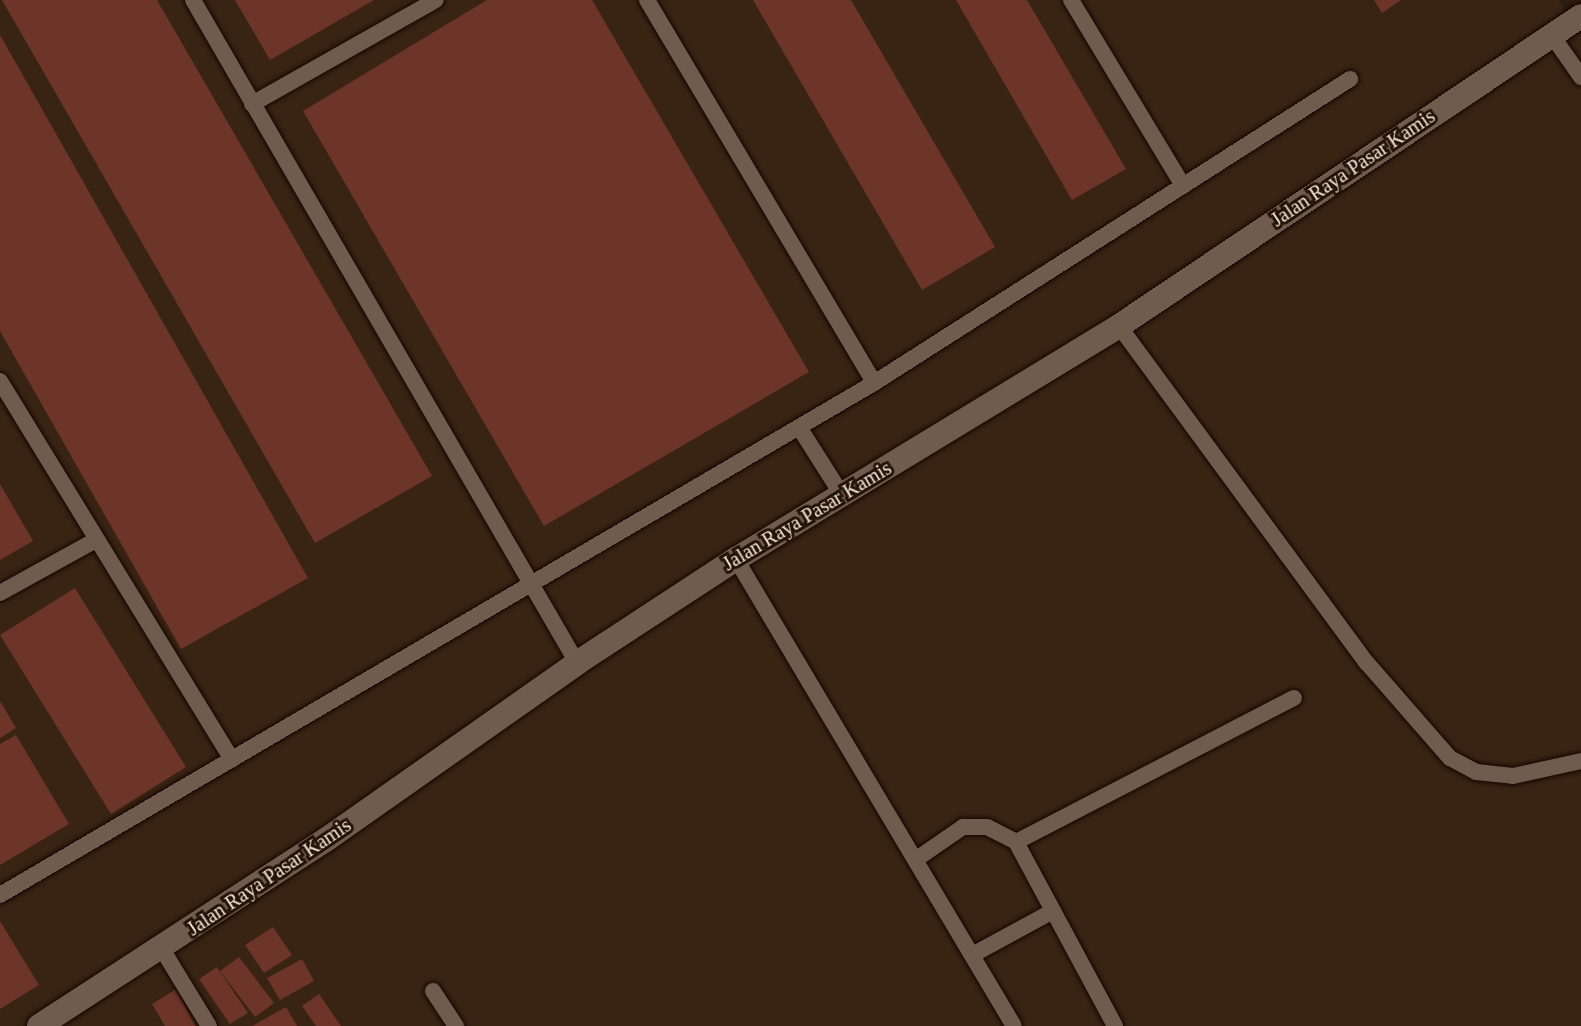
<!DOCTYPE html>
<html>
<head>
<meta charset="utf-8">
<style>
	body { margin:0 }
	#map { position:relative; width:1581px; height:1026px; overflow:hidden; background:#2d1c10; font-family:Georgia,serif }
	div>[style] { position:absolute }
	.built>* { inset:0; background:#392313 }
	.building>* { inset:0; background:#6d3529 }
	.roads { filter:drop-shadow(0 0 2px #140600) drop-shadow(0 0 2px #140600) }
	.lane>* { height:16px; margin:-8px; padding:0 8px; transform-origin:8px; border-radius:8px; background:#705c4f }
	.secondary>* { height:24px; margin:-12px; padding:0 12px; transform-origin:12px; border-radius:12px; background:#705c4f }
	span { translate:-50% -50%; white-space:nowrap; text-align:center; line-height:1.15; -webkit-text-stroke:6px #231307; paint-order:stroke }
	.street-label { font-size:20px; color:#f3e7df }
</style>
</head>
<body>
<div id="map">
	<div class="built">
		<i style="clip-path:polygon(0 0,1558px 0,1581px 34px,1581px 1026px,0 1026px)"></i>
	</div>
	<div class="building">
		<i style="clip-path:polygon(2px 0,157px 0,432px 476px,315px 543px)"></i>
		<i style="clip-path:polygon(235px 0,374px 0,270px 60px)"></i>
		<i style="clip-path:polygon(487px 0,592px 0,809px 372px,544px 526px,303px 111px)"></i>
		<i style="clip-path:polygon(753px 0,851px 0,995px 247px,922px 290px)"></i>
		<i style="clip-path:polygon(956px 0,1027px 0,1126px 169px,1072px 200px)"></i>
		<i style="clip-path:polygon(1374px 0,1401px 0,1382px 13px)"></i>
		<i style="clip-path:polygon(0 35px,308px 578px,181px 649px,0 331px)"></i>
		<i style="clip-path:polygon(0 484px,33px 541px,0 560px)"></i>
		<i style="clip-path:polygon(75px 588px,186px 767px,111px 814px,0 635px)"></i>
		<i style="clip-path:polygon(0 701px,16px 728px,0 738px)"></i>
		<i style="clip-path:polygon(16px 735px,69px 824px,0 865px,0 744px)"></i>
		<i style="clip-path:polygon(0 921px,39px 985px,0 1009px)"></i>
		<i style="clip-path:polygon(273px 927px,292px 955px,264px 973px,245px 945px)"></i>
		<i style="clip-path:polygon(239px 957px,274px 1003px,255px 1017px,220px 971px)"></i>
		<i style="clip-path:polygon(302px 959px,314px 981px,280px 1000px,267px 978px)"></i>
		<i style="clip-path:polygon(217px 967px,248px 1013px,230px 1024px,199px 979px)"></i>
		<i style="clip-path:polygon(175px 990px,196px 1026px,165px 1026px,152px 1004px)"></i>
		<i style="clip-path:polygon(319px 994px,341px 1026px,316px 1026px,302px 1006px)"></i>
		<i style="clip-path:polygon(286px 1007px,297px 1026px,252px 1026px)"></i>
	</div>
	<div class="roads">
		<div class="lane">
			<i style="left:193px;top:0;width:766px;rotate:59.92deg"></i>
			<i style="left:647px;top:0;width:445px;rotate:59.3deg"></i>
			<i style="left:1071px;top:0;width:217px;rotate:58.9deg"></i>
			<i style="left:1553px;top:37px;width:49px;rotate:55deg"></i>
			<i style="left:252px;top:104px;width:211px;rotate:-29.5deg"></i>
			<i style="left:1119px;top:326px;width:418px;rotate:53.7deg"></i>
			<i style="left:1367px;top:663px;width:126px;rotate:48.9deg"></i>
			<i style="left:1450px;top:758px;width:30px;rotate:28deg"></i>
			<i style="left:1476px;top:772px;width:37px;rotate:6deg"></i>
			<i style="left:1513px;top:776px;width:70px;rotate:-12.4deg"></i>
			<i style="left:0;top:381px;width:444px;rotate:58.5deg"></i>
			<i style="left:799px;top:427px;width:80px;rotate:57.7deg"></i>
			<i style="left:736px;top:559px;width:543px;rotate:59.24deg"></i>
			<i style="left:0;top:593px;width:110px;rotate:-28.9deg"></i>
			<i style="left:1016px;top:842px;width:313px;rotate:-27.4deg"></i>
			<i style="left:918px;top:858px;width:55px;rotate:-34.6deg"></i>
			<i style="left:963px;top:827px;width:24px"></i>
			<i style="left:987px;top:827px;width:33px;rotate:27deg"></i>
			<i style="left:1016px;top:842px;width:209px;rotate:61.7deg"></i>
			<i style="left:0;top:895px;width:1013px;rotate:-30.36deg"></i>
			<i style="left:874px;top:383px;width:565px;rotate:-32.56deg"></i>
			<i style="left:162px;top:949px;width:90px;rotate:58.6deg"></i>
			<i style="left:974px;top:954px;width:90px;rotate:-28.6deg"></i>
			<i style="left:433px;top:991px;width:42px;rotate:56.7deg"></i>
		</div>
		<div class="secondary">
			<i style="left:39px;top:1026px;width:343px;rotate:-33deg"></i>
			<i style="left:327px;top:839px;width:306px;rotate:-35.1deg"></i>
			<i style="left:577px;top:663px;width:190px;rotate:-33.2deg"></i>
			<i style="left:736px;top:559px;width:448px;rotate:-31.3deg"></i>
			<i style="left:1119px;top:326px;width:556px;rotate:-33.86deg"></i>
		</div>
	</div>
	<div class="street-label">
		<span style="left:1353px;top:168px;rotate:-34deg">Jalan Raya Pasar Kamis</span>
		<span style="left:807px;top:516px;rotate:-31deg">Jalan Raya Pasar Kamis</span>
		<span style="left:269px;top:877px;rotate:-34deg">Jalan Raya Pasar Kamis</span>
	</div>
</div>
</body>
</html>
